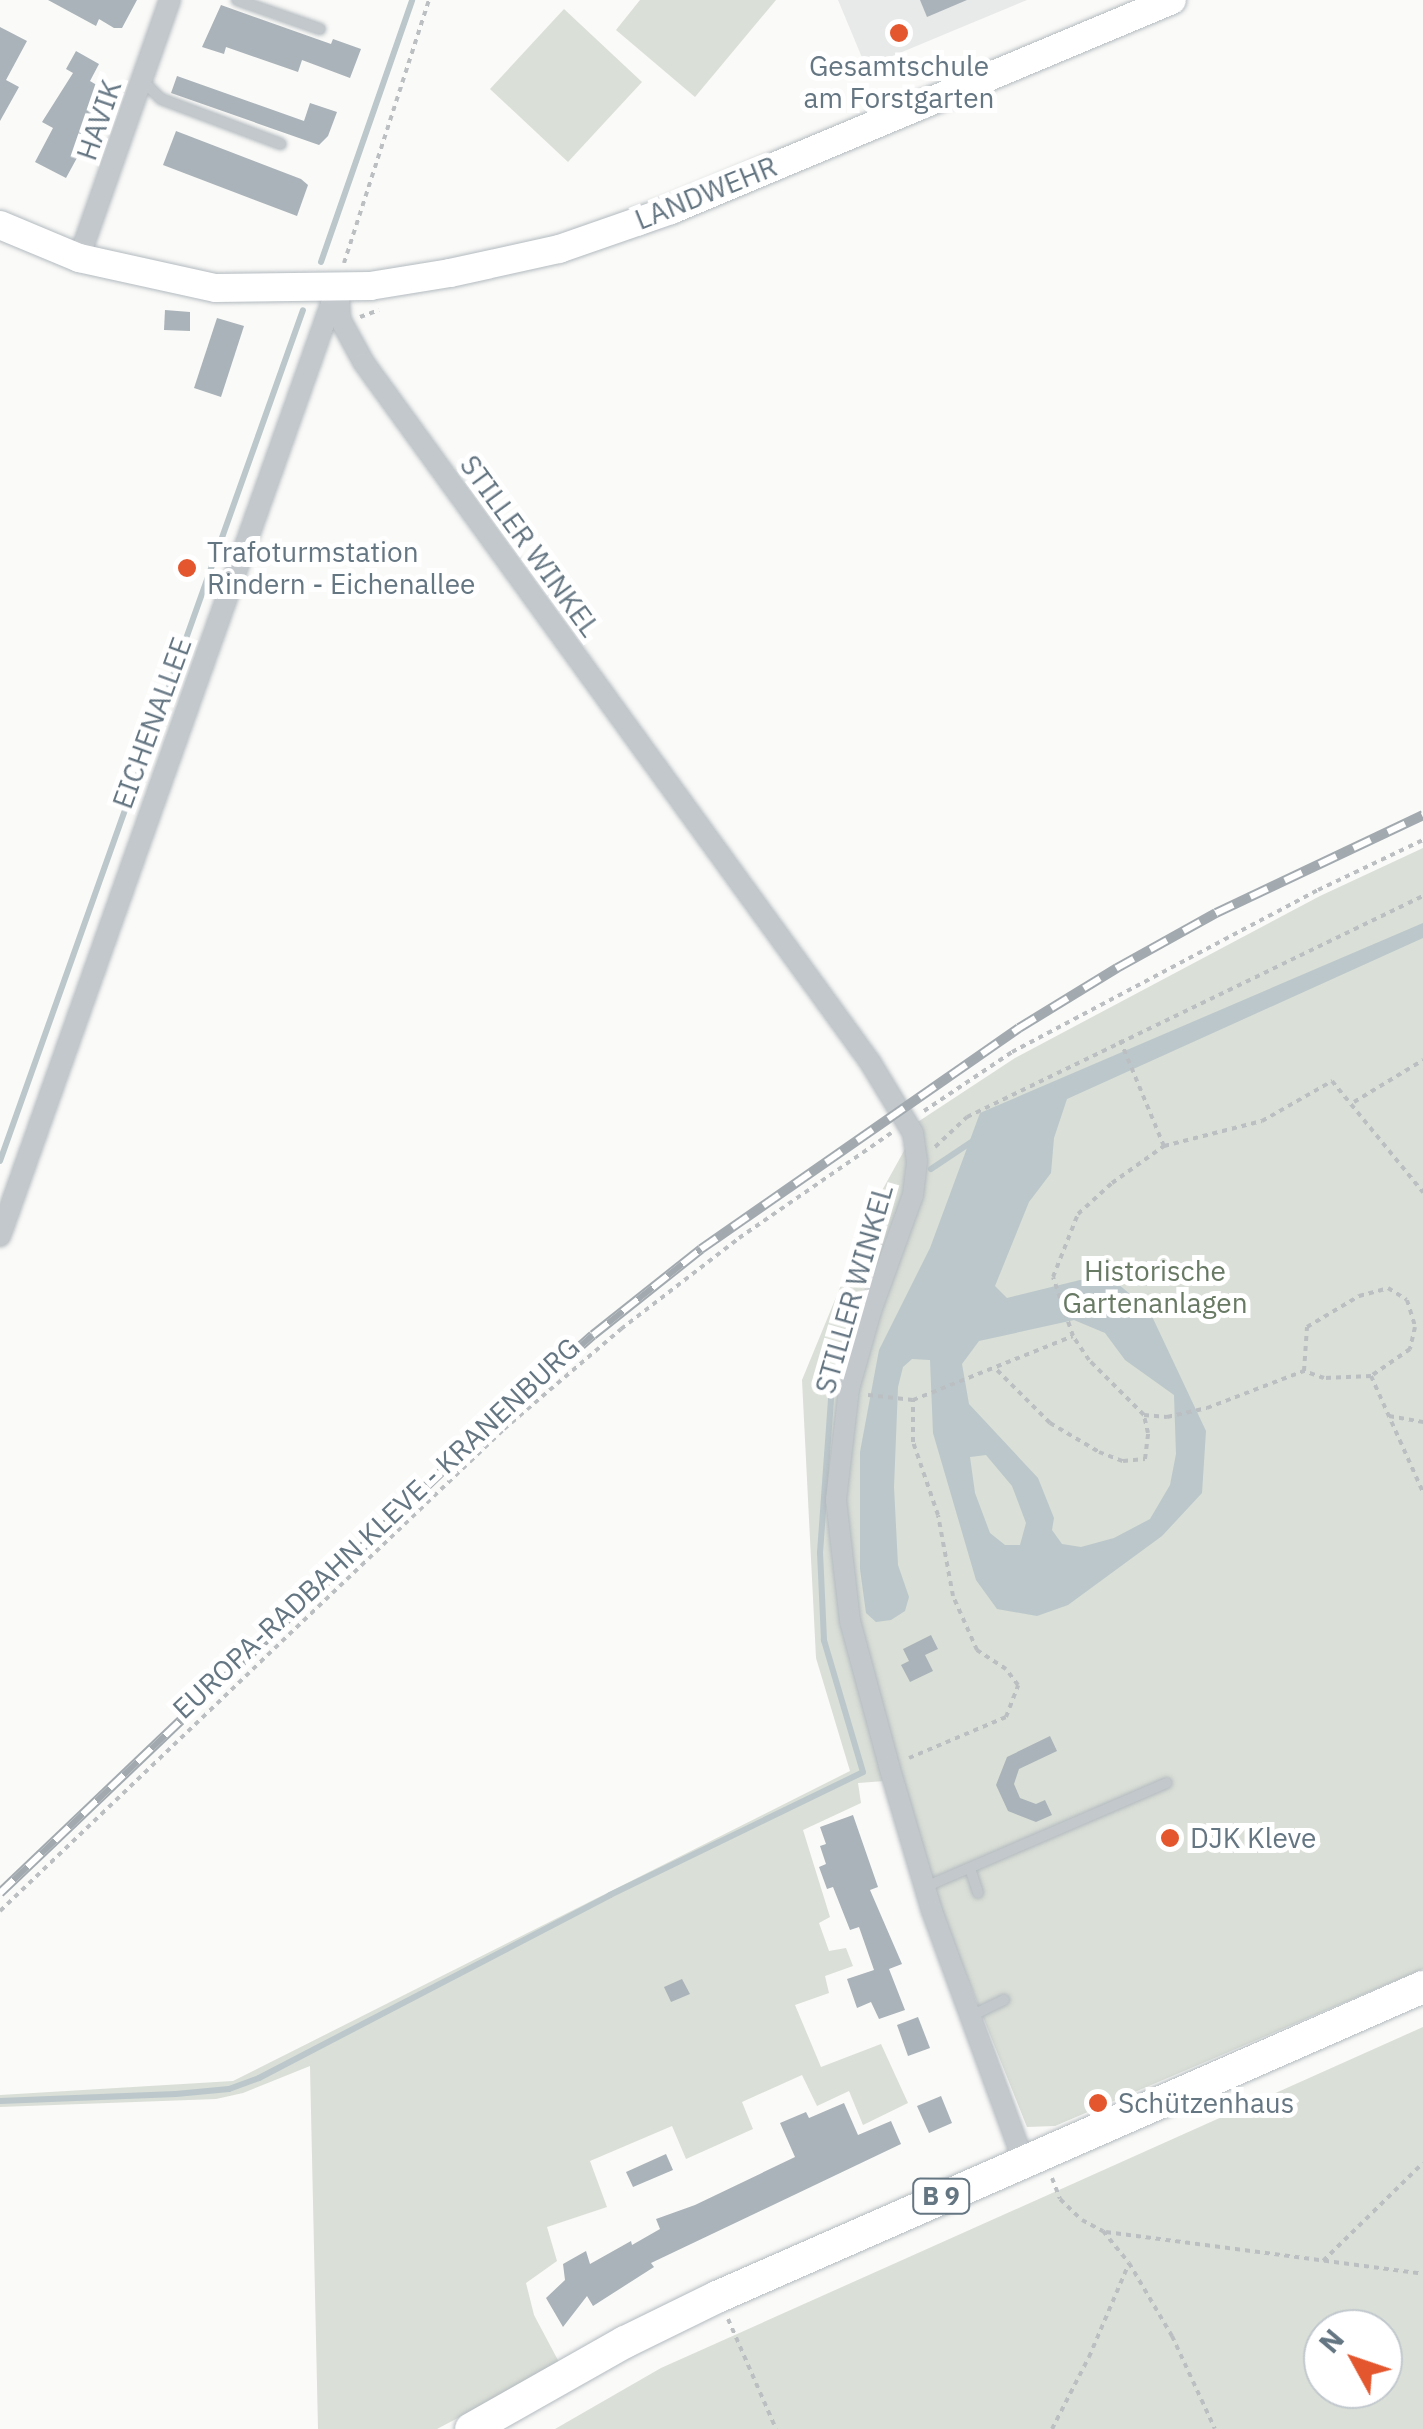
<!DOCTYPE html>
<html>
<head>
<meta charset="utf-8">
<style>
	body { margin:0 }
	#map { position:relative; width:1423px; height:2429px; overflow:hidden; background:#fafaf8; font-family:"IBM Plex Sans",sans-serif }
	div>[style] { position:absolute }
	.built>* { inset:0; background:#e8e9e9 }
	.green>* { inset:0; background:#dadfd7 }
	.water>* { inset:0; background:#bbc7cb }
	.stream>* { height:6px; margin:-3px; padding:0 3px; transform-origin:3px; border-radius:3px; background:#bbc7cb }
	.building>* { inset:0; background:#aab3b9 }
	.path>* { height:4px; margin-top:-2px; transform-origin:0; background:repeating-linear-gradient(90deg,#bbbfc2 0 5px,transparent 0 10px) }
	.roads { filter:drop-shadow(0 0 2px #b3babf) drop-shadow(0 0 2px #b3babf) }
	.service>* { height:10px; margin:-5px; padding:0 5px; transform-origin:5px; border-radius:5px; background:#c3c8cc }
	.minor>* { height:20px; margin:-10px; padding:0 10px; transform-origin:10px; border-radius:10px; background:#c3c8cc }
	.secondary>* { height:28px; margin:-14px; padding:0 14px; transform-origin:14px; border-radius:14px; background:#fff }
	.primary>* { height:32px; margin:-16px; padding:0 16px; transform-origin:16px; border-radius:16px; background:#fff }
	.rail>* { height:10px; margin-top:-5px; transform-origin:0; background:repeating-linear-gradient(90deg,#fff 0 19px,#a2aab0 0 38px); box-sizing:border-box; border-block:2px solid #a2aab0 }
	.dots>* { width:28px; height:28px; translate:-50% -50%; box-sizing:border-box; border:5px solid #fff; border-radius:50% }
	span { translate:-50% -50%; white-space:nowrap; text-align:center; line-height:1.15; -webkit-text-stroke:10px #fff; paint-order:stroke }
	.shield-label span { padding:2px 8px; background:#fff; border:2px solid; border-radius:8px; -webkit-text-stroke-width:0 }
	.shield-label { font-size:25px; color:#657683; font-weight:700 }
	.poi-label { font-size:28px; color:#657683 }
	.left { translate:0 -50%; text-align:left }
	.street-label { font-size:28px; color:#657683 }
	.park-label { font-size:28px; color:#687a64 }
	.north { position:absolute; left:1303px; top:2309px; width:100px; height:100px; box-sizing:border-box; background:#fff; border:2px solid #c1c8cd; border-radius:50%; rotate:310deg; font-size:28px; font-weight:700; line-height:40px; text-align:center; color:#657683 }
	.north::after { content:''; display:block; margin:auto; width:35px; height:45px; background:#e4572e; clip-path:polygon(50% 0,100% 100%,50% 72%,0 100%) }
</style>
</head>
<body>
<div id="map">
	<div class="built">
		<i style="clip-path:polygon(838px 0,1027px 0,866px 67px)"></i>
	</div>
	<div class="green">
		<i style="clip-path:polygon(640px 0,776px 0,695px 97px,616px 30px)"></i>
		<i style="clip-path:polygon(564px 9px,642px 82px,568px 162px,490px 89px)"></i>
		<i style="clip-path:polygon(1423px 848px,1423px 1969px,1055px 2126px,1027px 2127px,935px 1897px,898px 1780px,858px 1783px,861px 1803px,803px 1830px,830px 1917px,819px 1923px,829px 1951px,846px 1948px,853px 1966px,825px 1976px,829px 1993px,795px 2005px,821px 2067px,881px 2044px,908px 2103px,863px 2125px,849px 2091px,817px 2106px,802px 2075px,742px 2102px,753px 2129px,686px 2159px,672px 2126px,590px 2161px,607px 2207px,547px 2227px,557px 2261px,526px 2283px,534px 2315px,560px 2364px,437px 2429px,318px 2429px,310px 2066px,243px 2093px,216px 2099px,0 2107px,0 2095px,233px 2081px,850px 1771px,816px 1658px,802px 1380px,874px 1205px,905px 1149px,907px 1129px,1015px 1058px,1320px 896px)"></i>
		<i style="clip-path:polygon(evenodd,1423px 2027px,1423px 2429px,555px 2429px,661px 2368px,1423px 2027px,1383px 2329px,1383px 2389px,1323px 2389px,1323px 2329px,1383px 2329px)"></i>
	</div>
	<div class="water">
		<i style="clip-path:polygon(evenodd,1423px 923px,1423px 938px,1067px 1099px,1054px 1138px,1051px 1173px,1029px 1202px,995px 1286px,1007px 1298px,1080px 1280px,1118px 1284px,1149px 1310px,1206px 1431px,1202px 1493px,1162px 1536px,1068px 1605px,1037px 1616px,997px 1609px,976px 1580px,933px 1433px,930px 1360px,912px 1359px,903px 1367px,898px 1387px,894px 1487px,898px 1565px,909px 1597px,905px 1611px,891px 1620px,876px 1622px,866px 1613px,860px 1569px,860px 1452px,879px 1350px,930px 1248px,980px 1113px,1423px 923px,1074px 1320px,1105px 1333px,1125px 1360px,1174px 1395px,1176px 1454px,1170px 1485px,1150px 1519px,1114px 1538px,1081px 1547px,1062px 1544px,1052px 1530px,1054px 1518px,1038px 1478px,969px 1404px,962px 1364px,979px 1341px,1074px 1320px,1423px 923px,986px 1455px,1012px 1486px,1026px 1523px,1020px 1545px,1005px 1545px,990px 1533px,975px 1493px,970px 1457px,986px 1455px)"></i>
	</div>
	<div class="stream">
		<i style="left:321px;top:262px;width:277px;rotate:-70.8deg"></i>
		<i style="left:0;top:1161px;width:903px;rotate:-70.4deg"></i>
		<i style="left:931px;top:1169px;width:58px;rotate:-33.7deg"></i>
		<i style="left:0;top:2101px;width:176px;rotate:-2.3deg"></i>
		<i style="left:176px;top:2094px;width:53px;rotate:-5.4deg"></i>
		<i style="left:229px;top:2089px;width:32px;rotate:-20deg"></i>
		<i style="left:259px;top:2078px;width:396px;rotate:-27.5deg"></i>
		<i style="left:610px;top:1895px;width:281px;rotate:-25.9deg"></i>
		<i style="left:863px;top:1772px;width:138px;rotate:-106.5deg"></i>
		<i style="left:824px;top:1640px;width:87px;rotate:-92.6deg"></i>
		<i style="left:820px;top:1553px;width:168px;rotate:-85.9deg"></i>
		<i style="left:832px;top:1385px;width:75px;rotate:-67.2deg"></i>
	</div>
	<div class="building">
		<i style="clip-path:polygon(48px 0,137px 0,122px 28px,114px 28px,99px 19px,96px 26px)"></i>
		<i style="clip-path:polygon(920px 0,967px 0,927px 17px)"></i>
		<i style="clip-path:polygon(221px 5px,331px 44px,333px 39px,361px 49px,350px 78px,302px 60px,298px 72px,226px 47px,224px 54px,202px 47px)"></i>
		<i style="clip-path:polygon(0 27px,27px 41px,6px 80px,19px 87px,0 121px)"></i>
		<i style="clip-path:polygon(76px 51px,99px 64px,90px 81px,105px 90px,77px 141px,84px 145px,66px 178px,35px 162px,53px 128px,42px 122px,73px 73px,66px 69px)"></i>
		<i style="clip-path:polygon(177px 76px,304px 121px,310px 103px,337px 112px,328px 136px,319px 145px,171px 93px)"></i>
		<i style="clip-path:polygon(176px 131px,301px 179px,308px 185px,297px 216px,163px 165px)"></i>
		<i style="clip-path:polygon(165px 310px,190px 312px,190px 331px,164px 330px)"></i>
		<i style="clip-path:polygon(217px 318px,244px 326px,221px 397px,194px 388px)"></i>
		<i style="clip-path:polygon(931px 1635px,938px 1649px,925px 1655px,933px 1671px,910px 1682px,901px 1665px,909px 1661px,903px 1649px)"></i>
		<i style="clip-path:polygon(1050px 1736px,1057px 1751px,1019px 1769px,1014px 1784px,1020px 1798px,1036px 1804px,1045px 1800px,1052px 1815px,1036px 1822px,1008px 1811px,996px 1785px,1007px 1757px)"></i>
		<i style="clip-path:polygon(853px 1815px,878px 1887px,870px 1890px,902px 1964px,889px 1969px,905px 2010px,879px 2019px,871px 2002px,857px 2008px,847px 1979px,874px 1970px,859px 1927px,850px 1930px,833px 1887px,827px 1889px,819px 1867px,826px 1864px,820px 1846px,826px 1844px,820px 1827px)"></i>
		<i style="clip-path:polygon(682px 1979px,690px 1994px,671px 2002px,664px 1987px)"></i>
		<i style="clip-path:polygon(918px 2017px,930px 2048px,908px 2056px,897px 2025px)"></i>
		<i style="clip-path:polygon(941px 2096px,952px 2123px,929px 2133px,917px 2106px)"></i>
		<i style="clip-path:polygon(844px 2103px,858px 2135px,891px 2121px,901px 2144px,651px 2263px,654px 2267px,593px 2306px,587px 2296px,563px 2327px,546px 2298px,565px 2280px,563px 2264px,586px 2251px,590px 2264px,631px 2241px,632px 2245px,660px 2229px,656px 2219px,695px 2205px,795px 2157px,780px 2123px,806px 2112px,809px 2118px)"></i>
		<i style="clip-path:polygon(666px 2154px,673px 2170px,633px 2187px,626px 2172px)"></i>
	</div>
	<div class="path">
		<i style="left:344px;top:263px;width:276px;rotate:-72.1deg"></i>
		<i style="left:360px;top:317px;width:20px;rotate:-20deg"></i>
		<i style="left:1120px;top:1040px;width:115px;rotate:67.5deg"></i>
		<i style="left:1354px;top:1102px;width:81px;rotate:-31.3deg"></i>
		<i style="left:924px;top:1111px;width:106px;rotate:-33.8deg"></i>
		<i style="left:1012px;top:1052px;width:346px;rotate:-27.9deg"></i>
		<i style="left:1318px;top:890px;width:116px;rotate:-25.5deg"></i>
		<i style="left:935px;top:1147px;width:44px;rotate:-43.2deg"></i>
		<i style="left:967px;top:1117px;width:507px;rotate:-25.86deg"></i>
		<i style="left:1388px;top:1288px;width:22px;rotate:32deg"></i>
		<i style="left:1407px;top:1300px;width:28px;rotate:73deg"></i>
		<i style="left:1415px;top:1327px;width:23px;rotate:103deg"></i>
		<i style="left:1410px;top:1349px;width:47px;rotate:145.3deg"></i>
		<i style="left:1371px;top:1376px;width:47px;rotate:177.6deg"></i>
		<i style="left:1324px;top:1378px;width:21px;rotate:-161deg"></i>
		<i style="left:1304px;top:1371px;width:44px;rotate:-86.1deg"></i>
		<i style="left:1307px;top:1327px;width:61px;rotate:-30.8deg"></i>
		<i style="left:1359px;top:1296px;width:30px;rotate:-15deg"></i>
		<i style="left:997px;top:1370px;width:75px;rotate:45deg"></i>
		<i style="left:1050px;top:1423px;width:57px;rotate:30.6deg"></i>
		<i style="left:1099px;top:1452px;width:26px;rotate:21deg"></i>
		<i style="left:1123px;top:1461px;width:22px;rotate:-5deg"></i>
		<i style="left:1145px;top:1459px;width:26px;rotate:-83deg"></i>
		<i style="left:1148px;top:1433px;width:18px;rotate:-103deg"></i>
		<i style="left:1144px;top:1415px;width:78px;rotate:-135deg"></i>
		<i style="left:1089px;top:1360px;width:29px;rotate:-124deg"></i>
		<i style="left:1073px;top:1336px;width:62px;rotate:-108.7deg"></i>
		<i style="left:1053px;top:1277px;width:68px;rotate:-68.4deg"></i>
		<i style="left:1078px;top:1214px;width:46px;rotate:-42.4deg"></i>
		<i style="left:1112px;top:1183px;width:64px;rotate:-35.4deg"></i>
		<i style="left:1164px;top:1146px;width:101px;rotate:-14.3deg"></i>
		<i style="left:1262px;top:1121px;width:81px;rotate:-29.7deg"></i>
		<i style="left:1332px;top:1081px;width:144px;rotate:50.7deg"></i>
		<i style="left:1371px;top:1376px;width:127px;rotate:65.9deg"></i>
		<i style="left:868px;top:1395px;width:45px;rotate:6.3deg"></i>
		<i style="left:913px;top:1400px;width:172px;rotate:-21.8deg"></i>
		<i style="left:1144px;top:1415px;width:23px;rotate:5deg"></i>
		<i style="left:1167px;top:1417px;width:41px;rotate:-12.7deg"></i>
		<i style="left:1207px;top:1408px;width:104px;rotate:-20.9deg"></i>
		<i style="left:1389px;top:1416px;width:35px;rotate:10deg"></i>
		<i style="left:909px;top:1758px;width:105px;rotate:-22.9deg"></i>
		<i style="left:1006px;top:1717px;width:34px;rotate:-69deg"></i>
		<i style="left:1018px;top:1685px;width:20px;rotate:-127deg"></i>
		<i style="left:1006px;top:1669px;width:35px;rotate:-147deg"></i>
		<i style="left:977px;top:1650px;width:59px;rotate:-114deg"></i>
		<i style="left:953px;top:1596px;width:82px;rotate:-100.5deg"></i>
		<i style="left:938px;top:1515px;width:77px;rotate:-108.9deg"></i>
		<i style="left:913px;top:1442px;width:42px;rotate:-90deg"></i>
		<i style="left:0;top:1911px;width:697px;rotate:-43.72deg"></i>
		<i style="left:504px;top:1429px;width:154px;rotate:-40.5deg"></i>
		<i style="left:621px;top:1329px;width:149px;rotate:-37.6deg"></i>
		<i style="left:739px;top:1238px;width:185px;rotate:-34.6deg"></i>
		<i style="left:1052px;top:2178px;width:22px;rotate:69deg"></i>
		<i style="left:1060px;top:2199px;width:30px;rotate:44deg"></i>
		<i style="left:1082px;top:2220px;width:24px;rotate:28deg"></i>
		<i style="left:1103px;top:2231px;width:41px;rotate:50.9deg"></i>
		<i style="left:1129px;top:2263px;width:85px;rotate:59.5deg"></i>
		<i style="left:1172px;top:2336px;width:102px;rotate:65.2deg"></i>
		<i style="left:1106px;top:2232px;width:320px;rotate:7.5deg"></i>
		<i style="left:1323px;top:2261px;width:140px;rotate:-44.4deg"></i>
		<i style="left:728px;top:2319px;width:120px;rotate:66.4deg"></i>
		<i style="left:1052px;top:2429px;width:81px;rotate:-62.8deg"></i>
		<i style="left:1089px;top:2357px;width:102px;rotate:-66.9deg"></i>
	</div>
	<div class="roads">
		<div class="service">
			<i style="left:237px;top:0;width:88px;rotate:19.3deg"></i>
			<i style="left:143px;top:81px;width:25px;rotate:45deg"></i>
			<i style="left:161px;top:99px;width:128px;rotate:20.6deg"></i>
			<i style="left:970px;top:1868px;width:26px;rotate:72deg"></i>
			<i style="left:925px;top:1887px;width:263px;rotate:-23.3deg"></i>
			<i style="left:971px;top:2016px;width:37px;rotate:-26deg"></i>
		</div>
		<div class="minor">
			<i style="left:79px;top:258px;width:274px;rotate:-70.6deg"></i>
			<i style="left:338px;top:287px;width:32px;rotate:86deg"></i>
			<i style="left:340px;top:319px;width:50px;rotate:61.4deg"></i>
			<i style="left:364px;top:363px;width:863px;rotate:54.1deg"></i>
			<i style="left:870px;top:1062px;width:83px;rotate:58.8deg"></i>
			<i style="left:913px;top:1133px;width:29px;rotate:82deg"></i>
			<i style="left:917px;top:1162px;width:33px;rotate:97deg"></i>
			<i style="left:913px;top:1195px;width:123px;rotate:109.9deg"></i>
			<i style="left:871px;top:1311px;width:81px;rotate:105.8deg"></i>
			<i style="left:849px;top:1389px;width:112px;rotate:96.7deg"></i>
			<i style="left:836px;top:1500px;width:122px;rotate:83.4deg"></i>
			<i style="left:850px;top:1621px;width:150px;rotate:74.9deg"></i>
			<i style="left:889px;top:1766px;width:151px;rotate:73.5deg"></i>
			<i style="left:932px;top:1911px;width:265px;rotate:69.9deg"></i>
			<i style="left:0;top:1236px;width:1001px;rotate:-70.44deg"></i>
		</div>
		<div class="secondary">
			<i style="left:0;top:225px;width:86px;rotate:22.7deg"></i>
			<i style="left:79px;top:258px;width:140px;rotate:12.4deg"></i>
			<i style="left:216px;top:288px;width:154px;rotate:-0.7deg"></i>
			<i style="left:370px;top:286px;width:81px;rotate:-9.2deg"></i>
			<i style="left:450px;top:273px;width:112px;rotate:-12.4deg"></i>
			<i style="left:559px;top:249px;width:119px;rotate:-19.2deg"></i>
			<i style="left:671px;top:210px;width:543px;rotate:-22.74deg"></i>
		</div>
		<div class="primary">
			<i style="left:471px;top:2429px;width:177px;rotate:-29.5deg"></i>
			<i style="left:625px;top:2342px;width:102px;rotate:-26.1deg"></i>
			<i style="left:717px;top:2297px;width:771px;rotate:-23.71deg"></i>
		</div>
	</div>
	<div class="rail">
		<i style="left:0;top:1893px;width:665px;rotate:-43.66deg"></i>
		<i style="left:481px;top:1434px;width:149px;rotate:-41.5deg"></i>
		<i style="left:593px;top:1335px;width:138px;rotate:-38.5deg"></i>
		<i style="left:701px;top:1249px;width:387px;rotate:-34.8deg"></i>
		<i style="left:1019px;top:1028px;width:115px;rotate:-31.5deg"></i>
		<i style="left:1117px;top:968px;width:113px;rotate:-29.1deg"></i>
		<i style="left:1216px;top:913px;width:229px;rotate:-25.3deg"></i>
	</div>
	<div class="dots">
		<i style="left:899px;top:33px;background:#e4572e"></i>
		<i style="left:187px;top:568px;background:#e4572e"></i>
		<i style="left:1170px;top:1838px;background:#e4572e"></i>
		<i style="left:1098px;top:2103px;background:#e4572e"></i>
	</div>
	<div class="shield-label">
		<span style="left:941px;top:2196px">B 9</span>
	</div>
	<div class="poi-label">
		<span style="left:899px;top:82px">Gesamtschule<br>am Forstgarten</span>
		<span class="left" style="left:207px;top:568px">Trafoturmstation<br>Rindern - Eichenallee</span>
		<span class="left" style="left:1190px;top:1838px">DJK Kleve</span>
		<span class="left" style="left:1118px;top:2103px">Schützenhaus</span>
	</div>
	<div class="street-label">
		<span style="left:99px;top:120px;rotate:-71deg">HAVIK</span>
		<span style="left:706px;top:193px;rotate:-22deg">LANDWEHR</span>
		<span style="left:530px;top:546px;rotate:54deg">STILLER WINKEL</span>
		<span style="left:152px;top:723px;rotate:-70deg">EICHENALLEE</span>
		<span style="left:854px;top:1289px;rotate:-74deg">STILLER WINKEL</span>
		<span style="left:376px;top:1528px;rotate:-43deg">EUROPA-RADBAHN KLEVE - KRANENBURG</span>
	</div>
	<div class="park-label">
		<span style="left:1155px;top:1287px">Historische<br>Gartenanlagen</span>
	</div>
	<div class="north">N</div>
</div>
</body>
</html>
